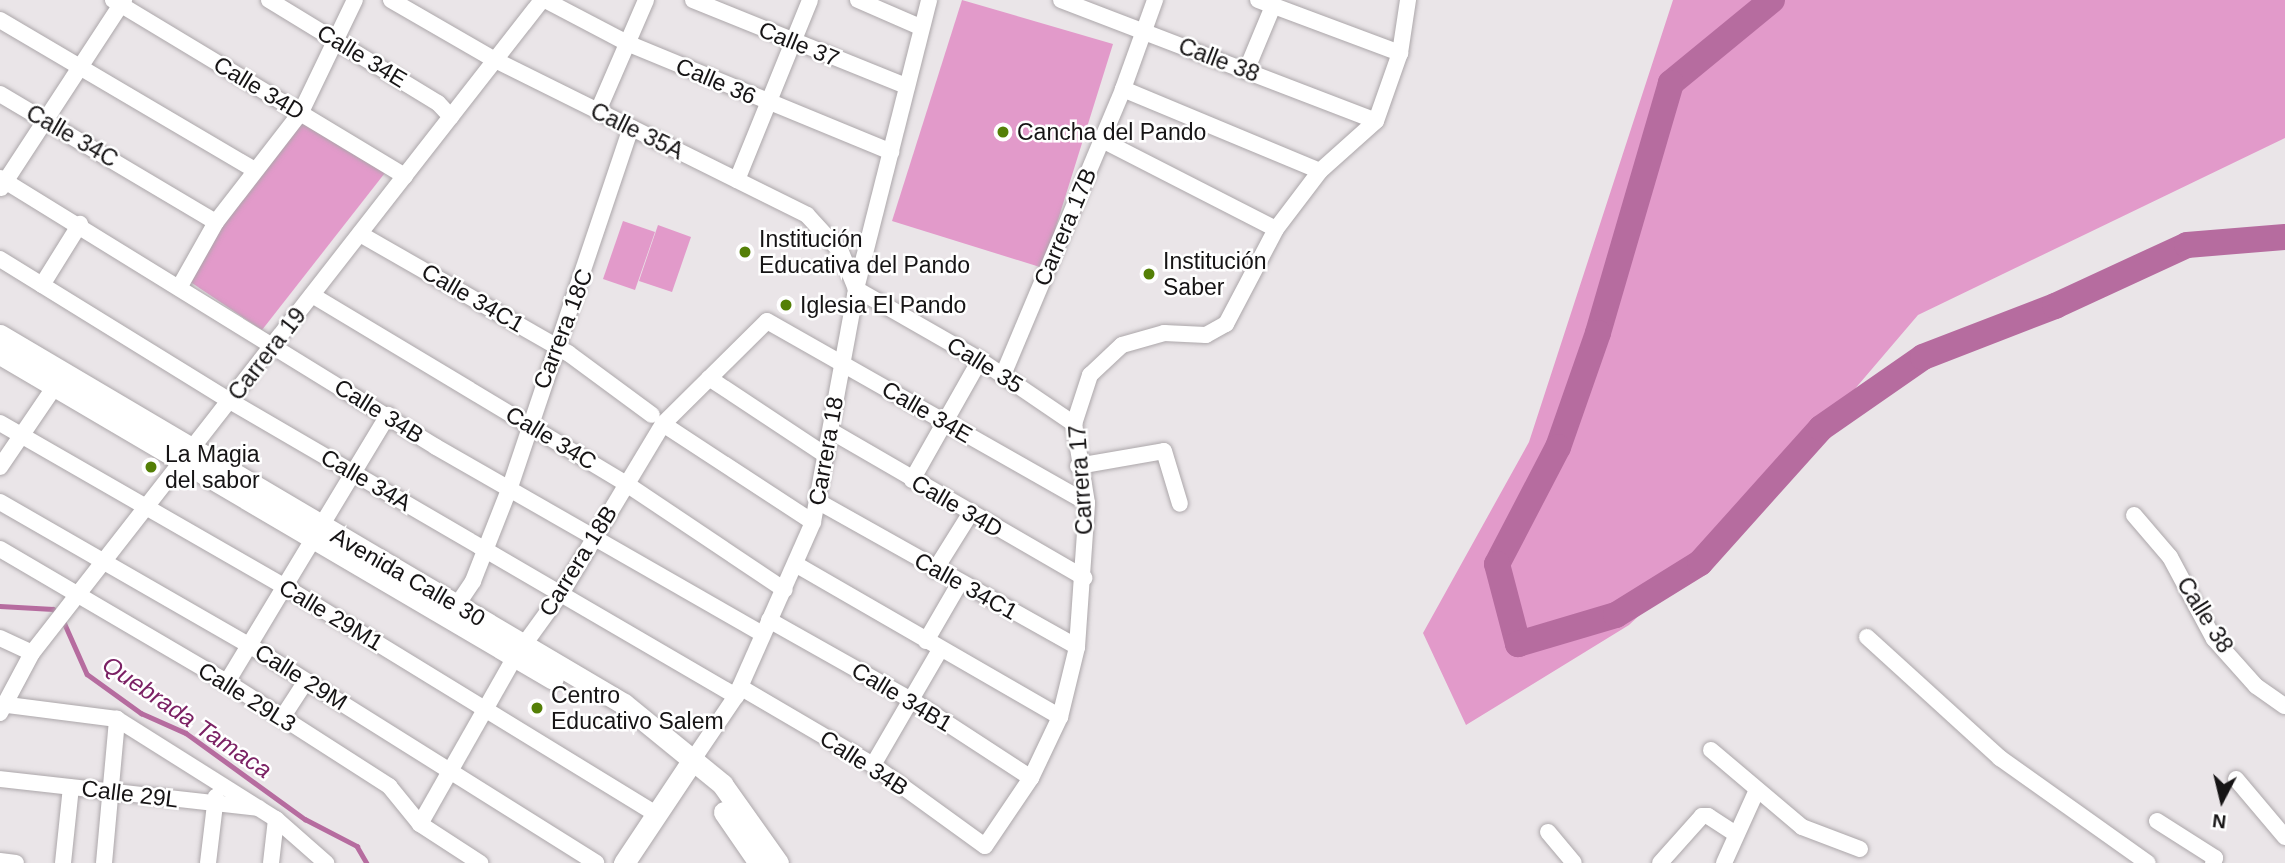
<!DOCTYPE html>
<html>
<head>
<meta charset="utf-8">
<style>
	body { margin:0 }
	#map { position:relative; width:2285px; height:863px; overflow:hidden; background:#eae5e8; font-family:Helvetica,sans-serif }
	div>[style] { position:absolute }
	.green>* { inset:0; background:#e29aca }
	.stream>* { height:4.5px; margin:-2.25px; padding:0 2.25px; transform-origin:2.25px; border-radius:2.25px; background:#b66c9f }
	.river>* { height:26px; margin:-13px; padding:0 13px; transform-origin:13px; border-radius:13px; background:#b66c9f }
	.roads { filter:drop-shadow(0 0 2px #aca7aa) drop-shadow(0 0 2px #aca7aa) }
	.minor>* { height:16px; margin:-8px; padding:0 8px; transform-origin:8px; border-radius:8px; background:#fff }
	.secondary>* { height:21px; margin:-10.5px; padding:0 10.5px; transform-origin:10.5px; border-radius:10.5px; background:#fff }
	.dots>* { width:19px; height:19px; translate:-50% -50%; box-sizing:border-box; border:4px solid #fff; border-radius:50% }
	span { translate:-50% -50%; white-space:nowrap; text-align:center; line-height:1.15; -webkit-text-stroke:5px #fff; paint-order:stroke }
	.street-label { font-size:23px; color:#161415 }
	.poi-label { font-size:23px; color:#161415 }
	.left { translate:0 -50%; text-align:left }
	.water-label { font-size:24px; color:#7b2164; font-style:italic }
	.north { position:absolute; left:2187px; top:765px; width:70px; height:70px; -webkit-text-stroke:5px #fff; paint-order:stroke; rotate:187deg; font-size:19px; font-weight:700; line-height:28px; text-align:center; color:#161415 }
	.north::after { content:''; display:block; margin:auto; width:24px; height:32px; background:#161415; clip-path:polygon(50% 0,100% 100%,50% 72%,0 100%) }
</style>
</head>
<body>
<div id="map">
	<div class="green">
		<i style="clip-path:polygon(962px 0,1113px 44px,1043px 268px,892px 221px)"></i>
		<i style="clip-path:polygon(1673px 0,2285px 0,2285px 138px,1918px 315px,1755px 506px,1629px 625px,1466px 725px,1423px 633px,1529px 442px)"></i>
		<i style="clip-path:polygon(295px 117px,388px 169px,262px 330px,186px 279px)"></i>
		<i style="clip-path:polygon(623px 221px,655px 232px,635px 290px,603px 279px)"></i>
		<i style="clip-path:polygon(658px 225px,691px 237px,672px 292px,639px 281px)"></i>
	</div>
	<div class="stream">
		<i style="left:0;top:606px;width:53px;rotate:3.2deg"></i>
		<i style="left:53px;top:609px;width:6px;rotate:45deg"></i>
		<i style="left:63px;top:620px;width:59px;rotate:66deg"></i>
		<i style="left:87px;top:674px;width:67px;rotate:35.8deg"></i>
		<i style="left:141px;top:713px;width:49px;rotate:24deg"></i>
		<i style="left:186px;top:733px;width:147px;rotate:35.9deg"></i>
		<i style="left:305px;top:819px;width:59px;rotate:27.4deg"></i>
		<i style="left:357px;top:846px;width:20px;rotate:60deg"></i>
	</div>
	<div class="river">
		<i style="left:1772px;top:0;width:131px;rotate:140.6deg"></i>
		<i style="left:1671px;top:83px;width:260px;rotate:106.3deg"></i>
		<i style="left:1598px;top:333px;width:121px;rotate:109.3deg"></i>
		<i style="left:1558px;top:447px;width:132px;rotate:117.5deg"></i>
		<i style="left:1497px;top:564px;width:83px;rotate:75.3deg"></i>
		<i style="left:1518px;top:644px;width:102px;rotate:-16.5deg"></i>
		<i style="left:1616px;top:615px;width:99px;rotate:-31.8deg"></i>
		<i style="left:1700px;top:563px;width:181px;rotate:-48.1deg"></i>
		<i style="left:1821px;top:428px;width:124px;rotate:-34.8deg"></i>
		<i style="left:1923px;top:357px;width:142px;rotate:-21.1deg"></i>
		<i style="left:2055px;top:306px;width:145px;rotate:-24.8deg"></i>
		<i style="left:2187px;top:245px;width:98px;rotate:-4.7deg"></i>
	</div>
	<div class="roads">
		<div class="minor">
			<i style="left:113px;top:0;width:341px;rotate:31.1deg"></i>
			<i style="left:269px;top:0;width:198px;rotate:31.4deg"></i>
			<i style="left:438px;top:103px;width:19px;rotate:47deg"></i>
			<i style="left:391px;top:0;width:120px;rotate:30deg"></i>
			<i style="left:495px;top:60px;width:348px;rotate:26.4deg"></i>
			<i style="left:807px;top:215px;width:50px;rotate:47.4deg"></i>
			<i style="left:841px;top:252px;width:40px;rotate:68deg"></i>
			<i style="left:856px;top:289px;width:143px;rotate:29.8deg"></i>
			<i style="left:980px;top:360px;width:114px;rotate:34.2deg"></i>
			<i style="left:545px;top:0;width:93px;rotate:27.7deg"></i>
			<i style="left:627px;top:43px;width:286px;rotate:22.4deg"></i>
			<i style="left:693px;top:0;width:230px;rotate:22deg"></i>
			<i style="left:858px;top:0;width:68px;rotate:23.5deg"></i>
			<i style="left:1061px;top:0;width:337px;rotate:21deg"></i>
			<i style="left:1258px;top:0;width:152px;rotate:20.5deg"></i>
			<i style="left:0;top:20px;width:296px;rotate:30.5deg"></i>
			<i style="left:1246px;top:71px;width:70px;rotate:-67.4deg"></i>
			<i style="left:1123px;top:89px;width:213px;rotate:22.6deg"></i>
			<i style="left:0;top:94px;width:251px;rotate:30.7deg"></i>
			<i style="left:598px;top:111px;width:121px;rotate:-66.6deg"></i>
			<i style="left:1102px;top:140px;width:195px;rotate:27.1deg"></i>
			<i style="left:0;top:178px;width:512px;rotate:31.67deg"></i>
			<i style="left:436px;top:447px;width:376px;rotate:29.8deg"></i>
			<i style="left:737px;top:180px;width:194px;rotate:-67.9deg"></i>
			<i style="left:1px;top:188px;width:225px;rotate:-56.8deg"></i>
			<i style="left:360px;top:234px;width:240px;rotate:29.8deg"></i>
			<i style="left:568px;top:353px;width:104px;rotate:36.4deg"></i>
			<i style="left:0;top:259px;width:270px;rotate:31.7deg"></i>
			<i style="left:230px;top:401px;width:586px;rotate:30.24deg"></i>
			<i style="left:42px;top:285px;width:72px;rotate:-58.1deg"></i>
			<i style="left:180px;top:286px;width:73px;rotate:-60.6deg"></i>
			<i style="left:216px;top:222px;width:139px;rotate:-52.3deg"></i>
			<i style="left:301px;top:112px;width:124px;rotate:-64.3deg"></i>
			<i style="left:312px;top:295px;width:365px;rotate:31deg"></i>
			<i style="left:625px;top:483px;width:192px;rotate:33.8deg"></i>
			<i style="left:1003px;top:375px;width:310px;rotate:-67.2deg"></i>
			<i style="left:1123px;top:89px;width:95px;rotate:-70.2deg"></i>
			<i style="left:709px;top:378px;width:141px;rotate:33.5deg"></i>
			<i style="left:0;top:423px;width:327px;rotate:29.9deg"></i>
			<i style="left:284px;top:586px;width:438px;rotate:31.5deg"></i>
			<i style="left:663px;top:424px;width:179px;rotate:33.2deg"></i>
			<i style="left:831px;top:431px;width:293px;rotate:30.1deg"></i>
			<i style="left:1078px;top:466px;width:87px;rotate:-9.9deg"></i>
			<i style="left:1164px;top:451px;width:55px;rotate:73.2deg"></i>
			<i style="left:0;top:467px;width:98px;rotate:-55.8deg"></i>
			<i style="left:912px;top:480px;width:138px;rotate:-60.5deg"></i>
			<i style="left:0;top:502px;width:287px;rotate:29.9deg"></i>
			<i style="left:249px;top:645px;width:410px;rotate:32.1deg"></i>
			<i style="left:819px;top:502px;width:296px;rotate:29.3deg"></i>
			<i style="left:2134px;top:515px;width:55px;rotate:49.4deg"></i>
			<i style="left:2170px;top:557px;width:93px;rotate:61.8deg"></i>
			<i style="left:2214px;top:639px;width:63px;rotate:48.2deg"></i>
			<i style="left:2256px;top:686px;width:35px;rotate:35deg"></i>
			<i style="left:0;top:549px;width:263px;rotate:30.4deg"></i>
			<i style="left:227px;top:682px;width:193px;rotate:32.7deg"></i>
			<i style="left:389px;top:786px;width:49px;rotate:50.8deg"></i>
			<i style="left:420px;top:824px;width:72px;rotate:33deg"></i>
			<i style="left:797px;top:565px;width:304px;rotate:30deg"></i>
			<i style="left:935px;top:570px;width:66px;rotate:-58deg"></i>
			<i style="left:457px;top:605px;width:29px;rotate:-56deg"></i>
			<i style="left:473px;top:581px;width:101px;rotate:-68.5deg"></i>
			<i style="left:510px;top:487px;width:379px;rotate:-71.4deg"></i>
			<i style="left:769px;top:620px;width:165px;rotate:29.4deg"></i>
			<i style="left:913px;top:701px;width:141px;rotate:33.1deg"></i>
			<i style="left:1867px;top:637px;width:180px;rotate:42.3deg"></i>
			<i style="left:2000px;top:758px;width:181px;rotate:35.4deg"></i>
			<i style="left:0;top:638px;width:35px;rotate:25deg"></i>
			<i style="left:926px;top:641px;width:66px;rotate:-59.9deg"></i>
			<i style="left:227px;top:682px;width:312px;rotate:-58.9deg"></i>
			<i style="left:740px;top:687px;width:154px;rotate:30.4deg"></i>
			<i style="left:873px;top:765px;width:138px;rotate:35.9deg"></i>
			<i style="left:985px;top:846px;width:82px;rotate:-55.9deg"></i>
			<i style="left:1031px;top:778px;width:68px;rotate:-64.6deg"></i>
			<i style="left:1060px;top:717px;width:72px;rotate:-76.3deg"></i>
			<i style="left:1077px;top:647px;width:144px;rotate:-86deg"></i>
			<i style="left:1087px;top:503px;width:80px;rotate:-99.3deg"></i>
			<i style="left:1074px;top:424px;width:52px;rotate:-71.9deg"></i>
			<i style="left:1090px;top:375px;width:44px;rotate:-43.2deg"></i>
			<i style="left:1122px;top:345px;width:44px;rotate:-15.9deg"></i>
			<i style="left:1164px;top:333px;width:42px;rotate:2.7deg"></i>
			<i style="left:1206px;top:335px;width:23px;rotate:-29deg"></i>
			<i style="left:1226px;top:324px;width:107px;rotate:-62.2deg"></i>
			<i style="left:1276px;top:229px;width:73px;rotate:-52.8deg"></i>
			<i style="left:1320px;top:171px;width:75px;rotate:-41.8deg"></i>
			<i style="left:1376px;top:121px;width:72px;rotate:-70.6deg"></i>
			<i style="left:1400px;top:53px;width:54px;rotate:-81.4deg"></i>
			<i style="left:0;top:704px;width:118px;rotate:7.3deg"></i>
			<i style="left:117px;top:719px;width:188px;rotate:32.2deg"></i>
			<i style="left:276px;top:819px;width:67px;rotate:41.3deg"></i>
			<i style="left:0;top:713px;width:68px;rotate:-61.9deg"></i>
			<i style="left:32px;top:653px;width:829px;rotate:-52.01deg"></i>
			<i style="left:282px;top:718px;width:44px;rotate:-57deg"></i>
			<i style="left:1711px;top:750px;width:119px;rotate:40.2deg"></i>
			<i style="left:1802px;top:827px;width:62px;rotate:20.8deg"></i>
			<i style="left:694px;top:758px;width:75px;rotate:-55.9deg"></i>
			<i style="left:736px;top:696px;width:190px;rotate:-66.1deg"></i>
			<i style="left:813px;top:522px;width:237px;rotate:-79.5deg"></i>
			<i style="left:856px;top:289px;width:298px;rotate:-75.8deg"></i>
			<i style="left:873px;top:765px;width:133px;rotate:-59.8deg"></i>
			<i style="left:0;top:779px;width:260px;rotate:6.4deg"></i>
			<i style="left:2236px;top:779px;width:76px;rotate:49.8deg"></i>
			<i style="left:2157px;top:821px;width:69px;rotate:32.5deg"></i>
			<i style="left:2215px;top:858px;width:5px;rotate:112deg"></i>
			<i style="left:420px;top:824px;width:192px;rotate:-60.4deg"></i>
			<i style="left:515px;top:657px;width:80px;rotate:-54.1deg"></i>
			<i style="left:562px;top:592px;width:196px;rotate:-59deg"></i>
			<i style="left:663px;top:424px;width:146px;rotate:-44.7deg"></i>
			<i style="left:767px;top:321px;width:368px;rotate:29.6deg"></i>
			<i style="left:1548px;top:832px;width:40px;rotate:50deg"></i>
			<i style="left:0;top:861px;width:16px;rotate:7deg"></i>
			<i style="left:63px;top:863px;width:76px;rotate:-84deg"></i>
			<i style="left:104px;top:863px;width:145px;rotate:-84.8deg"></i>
			<i style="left:208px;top:863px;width:67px;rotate:-83.2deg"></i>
			<i style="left:271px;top:863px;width:44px;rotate:-83.5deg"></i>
			<i style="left:1660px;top:863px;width:63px;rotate:-48.2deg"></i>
			<i style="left:1702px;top:816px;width:6px"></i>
			<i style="left:1708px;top:816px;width:33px;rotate:33deg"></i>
			<i style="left:1724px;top:863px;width:80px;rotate:-65.7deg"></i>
		</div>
		<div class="secondary">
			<i style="left:0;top:335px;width:725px;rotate:30.6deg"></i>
			<i style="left:624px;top:704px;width:127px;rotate:39.2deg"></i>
			<i style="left:722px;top:784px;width:97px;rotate:54.7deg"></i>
			<i style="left:0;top:354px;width:641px;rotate:30.44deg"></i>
			<i style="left:724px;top:812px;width:62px;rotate:55.5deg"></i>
			<i style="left:624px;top:863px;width:126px;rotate:-56.3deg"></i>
		</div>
	</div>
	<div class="dots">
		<i style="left:1003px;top:132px;background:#547f06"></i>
		<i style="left:745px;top:252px;background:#547f06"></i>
		<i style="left:1149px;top:274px;background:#547f06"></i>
		<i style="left:786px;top:305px;background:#547f06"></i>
		<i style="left:151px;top:467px;background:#547f06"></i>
		<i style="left:537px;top:708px;background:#547f06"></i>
	</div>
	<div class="street-label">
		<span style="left:799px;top:44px;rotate:22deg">Calle 37</span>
		<span style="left:362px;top:56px;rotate:31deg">Calle 34E</span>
		<span style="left:1219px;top:60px;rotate:21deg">Calle 38</span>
		<span style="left:716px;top:81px;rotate:23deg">Calle 36</span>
		<span style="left:259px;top:88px;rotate:31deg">Calle 34D</span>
		<span style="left:637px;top:131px;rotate:26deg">Calle 35A</span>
		<span style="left:72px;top:136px;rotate:30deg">Calle 34C</span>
		<span style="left:1065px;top:227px;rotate:-67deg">Carrera 17B</span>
		<span style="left:473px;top:298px;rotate:30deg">Calle 34C1</span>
		<span style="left:563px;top:329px;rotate:-69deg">Carrera 18C</span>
		<span style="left:267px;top:354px;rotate:-52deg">Carrera 19</span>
		<span style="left:985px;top:365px;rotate:32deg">Calle 35</span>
		<span style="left:379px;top:411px;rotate:32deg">Calle 34B</span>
		<span style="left:927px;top:412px;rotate:30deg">Calle 34E</span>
		<span style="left:551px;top:438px;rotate:31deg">Calle 34C</span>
		<span style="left:826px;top:451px;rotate:-80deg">Carrera 18</span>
		<span style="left:366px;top:480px;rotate:30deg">Calle 34A</span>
		<span style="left:1081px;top:480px;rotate:-94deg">Carrera 17</span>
		<span style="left:957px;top:506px;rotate:30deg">Calle 34D</span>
		<span style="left:578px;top:561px;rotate:-58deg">Carrera 18B</span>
		<span style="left:408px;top:577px;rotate:30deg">Avenida Calle 30</span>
		<span style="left:966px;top:586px;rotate:29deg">Calle 34C1</span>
		<span style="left:331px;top:615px;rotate:31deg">Calle 29M1</span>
		<span style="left:2205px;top:615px;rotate:58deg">Calle 38</span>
		<span style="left:301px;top:677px;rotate:32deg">Calle 29M</span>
		<span style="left:247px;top:697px;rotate:32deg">Calle 29L3</span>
		<span style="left:902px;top:697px;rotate:31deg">Calle 34B1</span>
		<span style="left:864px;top:763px;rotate:33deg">Calle 34B</span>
		<span style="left:130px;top:794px;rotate:7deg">Calle 29L</span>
	</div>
	<div class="poi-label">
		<span class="left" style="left:1017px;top:132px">Cancha del Pando</span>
		<span class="left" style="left:759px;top:252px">Institución<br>Educativa del Pando</span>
		<span class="left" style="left:1163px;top:274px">Institución<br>Saber</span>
		<span class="left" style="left:800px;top:305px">Iglesia El Pando</span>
		<span class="left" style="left:165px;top:467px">La Magia<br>del sabor</span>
		<span class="left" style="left:551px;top:708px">Centro<br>Educativo Salem</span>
	</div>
	<div class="water-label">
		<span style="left:187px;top:717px;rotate:34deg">Quebrada Tamaca</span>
	</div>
	<div class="north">N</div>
</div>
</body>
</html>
